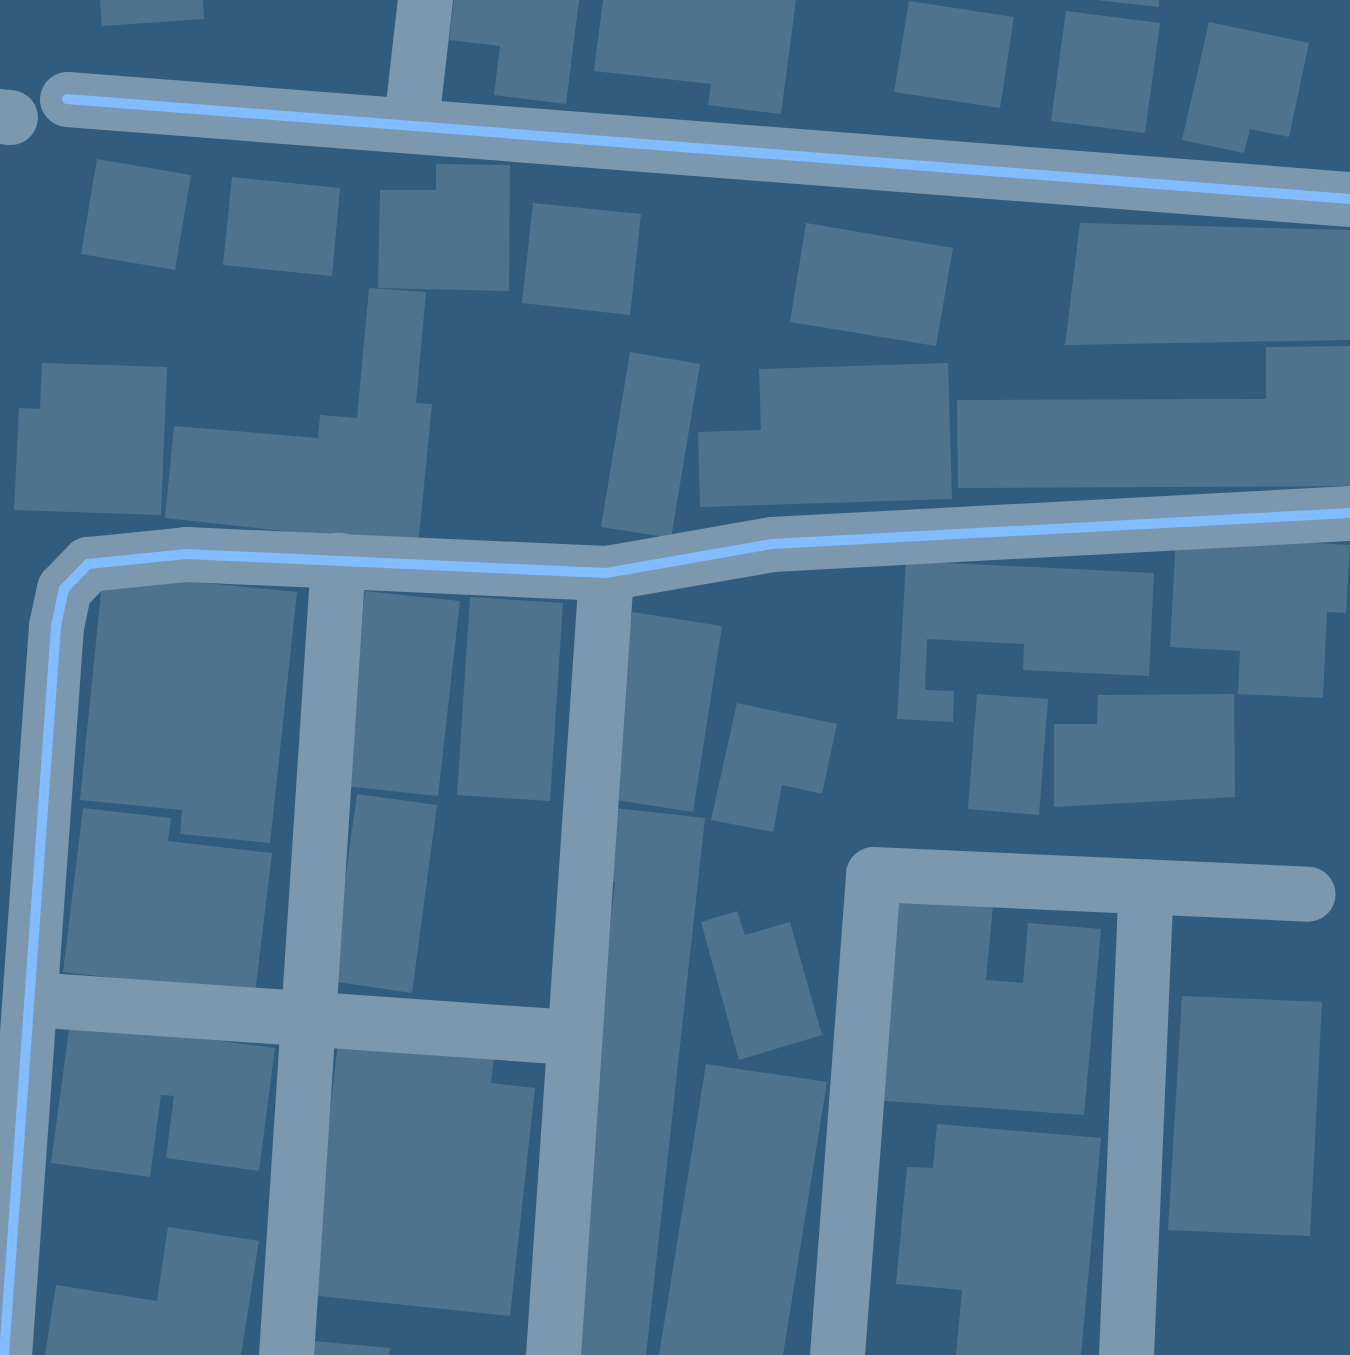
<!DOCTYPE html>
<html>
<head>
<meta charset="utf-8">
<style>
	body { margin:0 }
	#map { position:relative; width:1350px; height:1355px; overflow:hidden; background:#315c7e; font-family:"PT Sans",sans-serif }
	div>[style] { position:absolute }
	.building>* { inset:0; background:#50738d }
	.minor>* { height:55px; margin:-27.5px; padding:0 27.5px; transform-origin:27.5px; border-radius:27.5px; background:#7c98af }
	.cycleway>* { height:10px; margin:-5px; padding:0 5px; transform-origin:5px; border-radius:5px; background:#80bcff }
	span { translate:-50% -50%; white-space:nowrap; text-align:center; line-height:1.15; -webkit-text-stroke:9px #11609e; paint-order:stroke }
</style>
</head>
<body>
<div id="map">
	<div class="building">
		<i style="clip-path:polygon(100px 0,203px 0,204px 19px,102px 26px)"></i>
		<i style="clip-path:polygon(454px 0,579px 0,566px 104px,494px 95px,500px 46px,449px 40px)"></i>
		<i style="clip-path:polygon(603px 0,796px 0,781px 114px,708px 105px,711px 84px,594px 71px)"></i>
		<i style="clip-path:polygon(1096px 0,1159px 0,1159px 7px)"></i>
		<i style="clip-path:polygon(909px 1px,1014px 17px,1000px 108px,894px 92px)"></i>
		<i style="clip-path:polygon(1066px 11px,1160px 23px,1145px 133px,1051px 121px)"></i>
		<i style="clip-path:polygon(1209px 22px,1309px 43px,1289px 137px,1250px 129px,1244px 153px,1182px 140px)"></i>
		<i style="clip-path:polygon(97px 159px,191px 175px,175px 270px,81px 254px)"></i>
		<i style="clip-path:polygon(436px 164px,510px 165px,509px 291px,378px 288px,380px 190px,436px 190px)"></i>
		<i style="clip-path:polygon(232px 177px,340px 188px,332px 276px,223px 265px)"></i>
		<i style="clip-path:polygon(533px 203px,641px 214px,630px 315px,522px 303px)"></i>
		<i style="clip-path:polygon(806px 223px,953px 248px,936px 346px,790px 322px)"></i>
		<i style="clip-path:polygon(1080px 223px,1350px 230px,1350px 340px,1065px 345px)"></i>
		<i style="clip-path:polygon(369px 288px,426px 292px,416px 403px,432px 404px,418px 546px,165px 518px,174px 426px,318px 438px,320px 415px,357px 418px)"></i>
		<i style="clip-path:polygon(1350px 346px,1350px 486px,958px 488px,957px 400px,1266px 399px,1266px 347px)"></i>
		<i style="clip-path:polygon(630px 352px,700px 364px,671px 538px,601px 527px)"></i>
		<i style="clip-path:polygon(42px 363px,167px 367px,161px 515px,14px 510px,19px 408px,40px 409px)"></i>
		<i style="clip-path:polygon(948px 363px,952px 499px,700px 507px,698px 432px,761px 430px,759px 369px)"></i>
		<i style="clip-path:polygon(1176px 536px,1350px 545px,1346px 613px,1327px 612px,1323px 698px,1238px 694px,1240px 651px,1170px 647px)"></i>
		<i style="clip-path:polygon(906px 561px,1154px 573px,1149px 676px,1023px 670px,1024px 644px,927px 639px,925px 690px,954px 691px,953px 722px,897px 719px)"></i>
		<i style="clip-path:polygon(103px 573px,297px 592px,270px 843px,180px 834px,182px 810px,80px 800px)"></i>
		<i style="clip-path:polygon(365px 591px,460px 601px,438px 796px,344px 786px)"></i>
		<i style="clip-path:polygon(470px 597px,563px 603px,550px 801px,457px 795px)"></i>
		<i style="clip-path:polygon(632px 612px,722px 626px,693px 812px,603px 798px)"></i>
		<i style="clip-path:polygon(977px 694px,1048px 699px,1039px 815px,968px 809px)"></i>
		<i style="clip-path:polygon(1234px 694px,1235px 797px,1054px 807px,1054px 724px,1097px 724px,1098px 695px)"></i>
		<i style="clip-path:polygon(737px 703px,837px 724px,822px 794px,782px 785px,773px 832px,711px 820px)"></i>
		<i style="clip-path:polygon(357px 794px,437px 805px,412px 993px,331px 981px)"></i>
		<i style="clip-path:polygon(596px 806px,705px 818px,646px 1355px,564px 1355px,615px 882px,588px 879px)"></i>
		<i style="clip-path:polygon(83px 808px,171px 818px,168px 841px,272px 853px,255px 994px,63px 972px)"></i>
		<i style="clip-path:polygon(891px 896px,993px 905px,986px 980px,1023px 983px,1028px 923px,1101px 929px,1084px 1115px,872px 1100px)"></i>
		<i style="clip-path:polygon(737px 911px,745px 935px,790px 922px,822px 1035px,739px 1060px,701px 922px)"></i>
		<i style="clip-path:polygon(1182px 996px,1322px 1002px,1310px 1236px,1168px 1230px)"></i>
		<i style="clip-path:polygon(70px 1022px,275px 1048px,259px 1171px,166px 1158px,174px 1096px,161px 1095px,150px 1177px,51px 1163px)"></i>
		<i style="clip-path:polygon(338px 1042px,494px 1056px,491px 1083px,535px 1088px,510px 1316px,309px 1295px)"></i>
		<i style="clip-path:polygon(706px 1064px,827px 1082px,783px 1355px,659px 1355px)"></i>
		<i style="clip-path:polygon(937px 1124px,1101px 1138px,1081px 1355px,956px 1355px,962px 1290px,896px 1284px,907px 1167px,933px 1168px)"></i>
		<i style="clip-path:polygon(168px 1227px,259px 1241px,241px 1355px,45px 1355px,56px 1285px,157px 1301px)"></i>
		<i style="clip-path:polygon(313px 1341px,390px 1348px,389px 1355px,312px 1355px)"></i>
	</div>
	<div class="minor">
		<i style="left:67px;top:99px;width:1287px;rotate:4.46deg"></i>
		<i style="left:0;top:116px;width:10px;rotate:6deg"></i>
		<i style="left:411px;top:122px;width:123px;rotate:-83.5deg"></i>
		<i style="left:31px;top:999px;width:540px;rotate:4.03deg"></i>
		<i style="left:4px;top:1355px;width:731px;rotate:-85.92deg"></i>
		<i style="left:56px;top:626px;width:38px;rotate:-78deg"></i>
		<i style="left:64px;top:589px;width:35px;rotate:-46deg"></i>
		<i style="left:88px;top:564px;width:99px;rotate:-5.8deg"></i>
		<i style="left:186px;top:554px;width:420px;rotate:2.6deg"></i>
		<i style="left:606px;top:573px;width:169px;rotate:-9.9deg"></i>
		<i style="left:772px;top:544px;width:579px;rotate:-3.07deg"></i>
		<i style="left:286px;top:1355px;width:797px;rotate:-86.26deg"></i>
		<i style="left:553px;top:1355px;width:784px;rotate:-86.12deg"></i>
		<i style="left:837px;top:1355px;width:482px;rotate:-85.7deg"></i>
		<i style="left:873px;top:874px;width:435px;rotate:2.6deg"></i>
		<i style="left:1126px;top:1355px;width:469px;rotate:-87.6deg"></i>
	</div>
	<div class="cycleway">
		<i style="left:67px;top:99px;width:1287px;rotate:4.46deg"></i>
		<i style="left:4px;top:1355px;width:731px;rotate:-85.92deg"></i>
		<i style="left:56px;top:626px;width:38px;rotate:-78deg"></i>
		<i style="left:64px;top:589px;width:35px;rotate:-46deg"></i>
		<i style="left:88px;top:564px;width:99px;rotate:-5.8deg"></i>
		<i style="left:186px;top:554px;width:420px;rotate:2.6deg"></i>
		<i style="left:606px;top:573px;width:169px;rotate:-9.9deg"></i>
		<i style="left:772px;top:544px;width:579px;rotate:-3.07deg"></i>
	</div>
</div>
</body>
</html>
